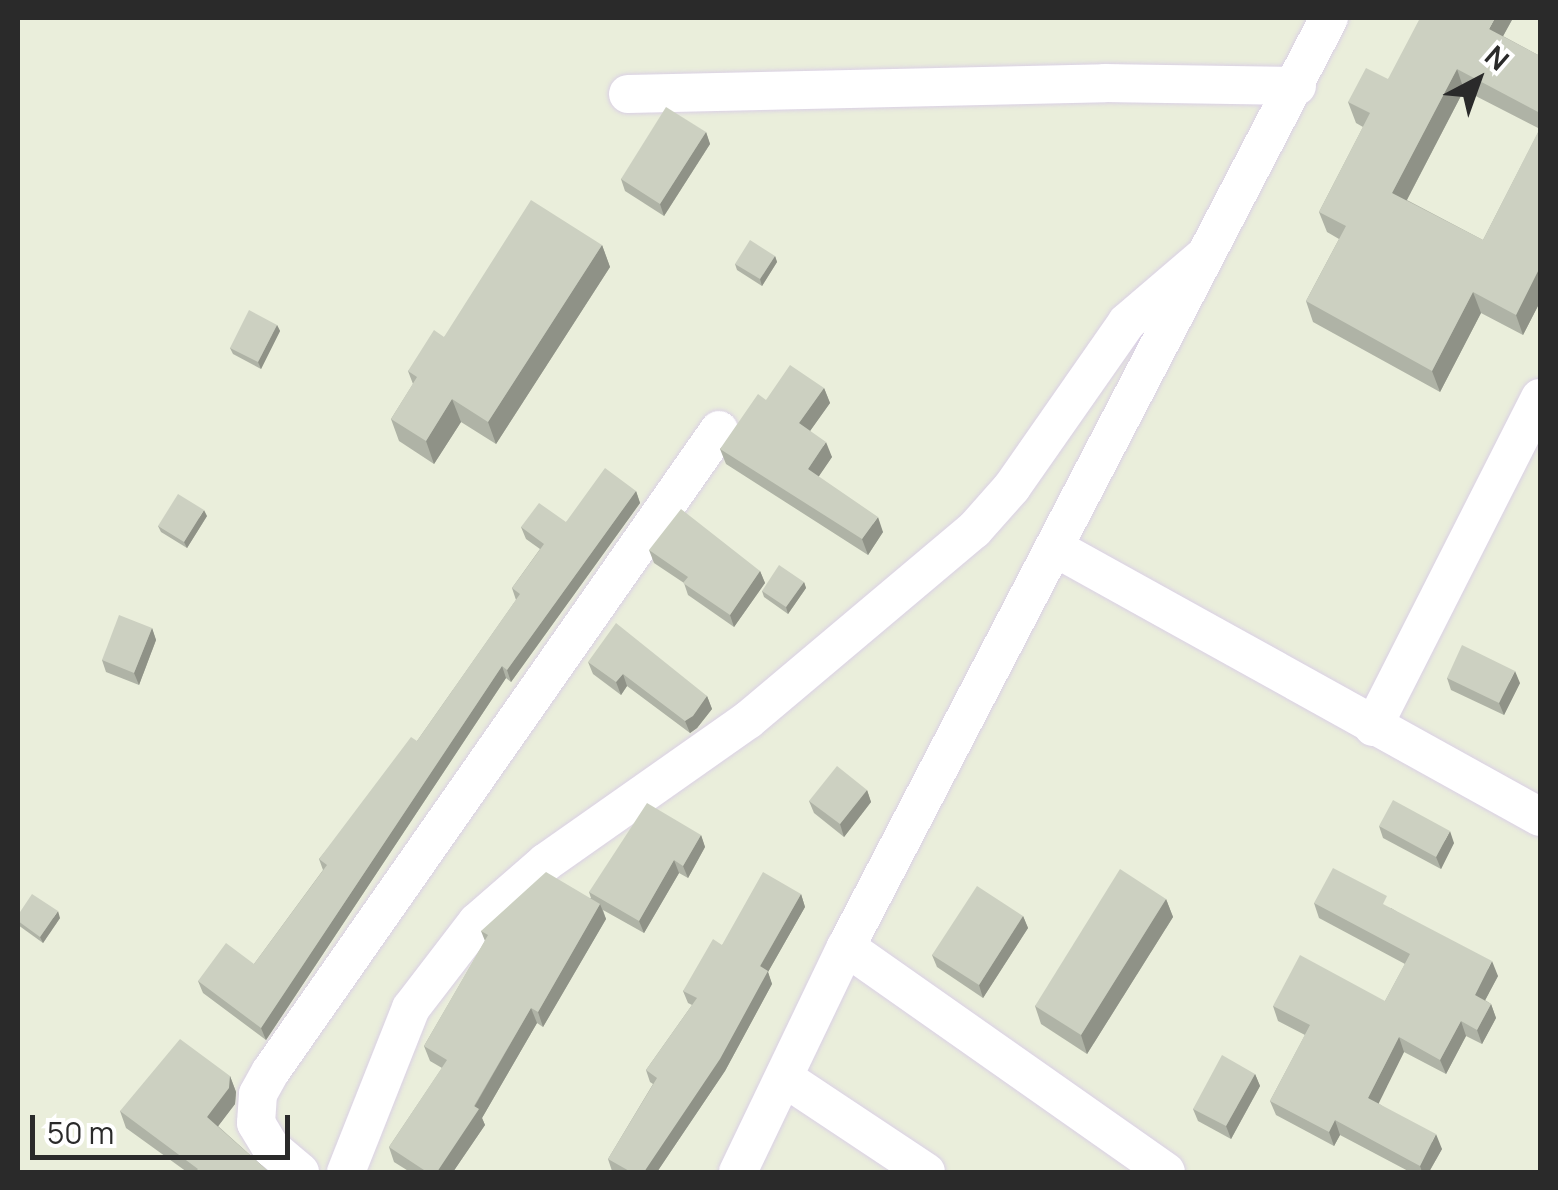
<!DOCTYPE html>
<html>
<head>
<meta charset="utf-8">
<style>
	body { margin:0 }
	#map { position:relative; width:1558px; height:1190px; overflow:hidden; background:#eaeedb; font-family:Manrope,sans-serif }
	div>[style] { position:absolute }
	.roads { filter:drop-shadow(0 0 2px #dad0e5) drop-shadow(0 0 2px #dad0e5) }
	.minor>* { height:38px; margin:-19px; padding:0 19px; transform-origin:19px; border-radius:19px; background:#fff }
	.wall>* { inset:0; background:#afb3a6 }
	.shaded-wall>* { inset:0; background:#8f9287 }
	.building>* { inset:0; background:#ccd0c1 }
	span { translate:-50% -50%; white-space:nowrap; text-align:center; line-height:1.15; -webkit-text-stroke:8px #fff; paint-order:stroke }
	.frame { position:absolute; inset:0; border:20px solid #2a2a2a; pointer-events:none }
	.north { position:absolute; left:1428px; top:30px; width:100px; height:100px; -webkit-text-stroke:8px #fff; paint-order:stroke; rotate:41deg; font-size:28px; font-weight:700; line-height:40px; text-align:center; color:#2a2a2a }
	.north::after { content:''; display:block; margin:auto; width:35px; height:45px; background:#2a2a2a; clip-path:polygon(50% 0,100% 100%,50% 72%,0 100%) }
	.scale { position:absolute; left:30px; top:1115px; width:260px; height:45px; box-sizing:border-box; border:5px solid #2a2a2a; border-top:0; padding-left:12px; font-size:30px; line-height:35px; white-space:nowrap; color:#2a2a2a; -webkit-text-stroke:8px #fff; paint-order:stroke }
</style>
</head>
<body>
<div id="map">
	<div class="roads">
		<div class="minor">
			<i style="left:628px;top:94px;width:477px;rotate:-1.3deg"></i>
			<i style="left:1105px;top:83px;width:192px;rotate:0.9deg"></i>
			<i style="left:1057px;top:549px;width:552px;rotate:29.02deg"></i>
			<i style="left:1373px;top:727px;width:369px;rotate:-63.1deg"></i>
			<i style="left:846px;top:947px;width:391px;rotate:35.1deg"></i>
			<i style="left:786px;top:1079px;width:168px;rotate:33.6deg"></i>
			<i style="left:300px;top:1172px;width:38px;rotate:-140deg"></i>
			<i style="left:271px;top:1148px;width:29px;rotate:-121deg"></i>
			<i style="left:256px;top:1123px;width:29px;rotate:-86deg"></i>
			<i style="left:258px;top:1094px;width:26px;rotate:-61deg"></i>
			<i style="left:271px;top:1071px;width:782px;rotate:-55.05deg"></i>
			<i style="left:346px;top:1172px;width:176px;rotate:-68.4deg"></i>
			<i style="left:411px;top:1008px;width:108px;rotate:-52.5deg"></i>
			<i style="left:477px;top:922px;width:91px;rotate:-41deg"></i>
			<i style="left:546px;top:862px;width:247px;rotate:-35.1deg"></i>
			<i style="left:748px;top:720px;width:295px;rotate:-40.1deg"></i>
			<i style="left:974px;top:530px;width:57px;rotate:-48.5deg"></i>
			<i style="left:1012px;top:487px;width:201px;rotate:-55.1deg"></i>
			<i style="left:1127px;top:322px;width:100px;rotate:-40.5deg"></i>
			<i style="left:738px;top:1172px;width:250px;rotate:-64.4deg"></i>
			<i style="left:846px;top:947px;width:1047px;rotate:-62.53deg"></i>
		</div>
	</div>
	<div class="wall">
		<i style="clip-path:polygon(evenodd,1513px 18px,1503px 36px,1540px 56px,1540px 302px,1523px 335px,1481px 313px,1440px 392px,1313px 322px,1306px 301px,1339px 239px,1327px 232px,1319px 212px,1363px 127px,1356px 123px,1348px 102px,1388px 79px,1513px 18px,1464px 90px,1540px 129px,1483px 240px,1407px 200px,1464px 90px)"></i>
		<i style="clip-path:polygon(706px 132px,710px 144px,664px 216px,625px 191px,621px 179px)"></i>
		<i style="clip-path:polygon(602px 245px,610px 267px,496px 444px,461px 422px,434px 464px,399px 441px,391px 419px,413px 384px,408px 371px,444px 337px)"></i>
		<i style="clip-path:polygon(775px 256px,777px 262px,762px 286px,737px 270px,735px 264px)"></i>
		<i style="clip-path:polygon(277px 325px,280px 331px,261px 369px,233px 354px,230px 348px)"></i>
		<i style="clip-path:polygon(824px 388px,830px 403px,810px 431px,832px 457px,818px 477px,883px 532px,868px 555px,726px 464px,720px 449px,766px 400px)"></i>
		<i style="clip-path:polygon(636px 491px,640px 503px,511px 682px,506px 678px,266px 1040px,203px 993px,198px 981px,254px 964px,323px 870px,319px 859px,417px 741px,516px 600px,512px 588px,540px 549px,526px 539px,521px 527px,566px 522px)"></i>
		<i style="clip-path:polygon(207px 516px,187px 548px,161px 532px,158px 526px)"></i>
		<i style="clip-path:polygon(649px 550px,760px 571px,765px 583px,734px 627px,688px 595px,684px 583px,654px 563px)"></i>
		<i style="clip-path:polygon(804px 582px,806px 588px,788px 614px,764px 597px,762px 591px)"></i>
		<i style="clip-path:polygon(152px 628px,156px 640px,139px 685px,106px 672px,102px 660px)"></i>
		<i style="clip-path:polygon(588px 662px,707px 696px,712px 709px,697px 728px,690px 733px,627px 686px,621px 695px,593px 674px)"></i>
		<i style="clip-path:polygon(1447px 678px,1520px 683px,1504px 715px,1451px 690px)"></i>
		<i style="clip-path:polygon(867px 790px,871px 802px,844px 837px,814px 813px,809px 801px)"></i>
		<i style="clip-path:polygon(1379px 826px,1454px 843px,1441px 869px,1383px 838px)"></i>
		<i style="clip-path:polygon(701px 835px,705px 847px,688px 878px,679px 873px,644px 933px,603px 910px,606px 919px,543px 1027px,537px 1023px,482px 1118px,485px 1125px,453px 1172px,410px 1172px,394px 1162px,389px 1147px,442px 1068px,430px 1061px,424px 1046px,485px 941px,481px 931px,591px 898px,589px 892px)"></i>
		<i style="clip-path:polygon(801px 894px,805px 907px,768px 972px,772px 984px,725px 1071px,657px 1172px,615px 1172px,612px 1171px,608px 1159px,653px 1084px,650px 1082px,646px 1070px,692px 1005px,688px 1003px,683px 991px,722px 945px)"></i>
		<i style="clip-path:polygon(1166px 899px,1173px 917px,1087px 1054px,1041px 1024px,1035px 1006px)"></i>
		<i style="clip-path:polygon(1314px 903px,1391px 908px,1498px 976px,1485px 1000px,1491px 1004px,1496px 1018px,1482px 1044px,1466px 1036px,1446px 1074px,1404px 1052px,1378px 1103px,1442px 1149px,1429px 1172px,1410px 1172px,1340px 1135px,1334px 1146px,1276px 1115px,1270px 1101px,1305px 1035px,1278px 1021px,1273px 1006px,1385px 1001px,1405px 964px,1319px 918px)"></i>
		<i style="clip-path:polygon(18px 915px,60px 918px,43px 943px,18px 925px)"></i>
		<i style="clip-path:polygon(1023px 916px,1028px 928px,983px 998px,937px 967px,932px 955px)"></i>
		<i style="clip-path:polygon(1255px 1074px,1260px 1086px,1231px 1139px,1198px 1121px,1193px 1109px)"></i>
		<i style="clip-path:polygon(230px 1076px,236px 1092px,235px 1104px,218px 1126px,269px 1172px,187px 1172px,126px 1128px,120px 1111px)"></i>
	</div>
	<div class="shaded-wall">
		<i style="clip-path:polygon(1495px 18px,1513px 18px,1496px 49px,1489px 29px)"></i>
		<i style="clip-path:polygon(1457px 69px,1464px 90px,1400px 213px,1392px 193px)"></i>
		<i style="clip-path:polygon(706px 132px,710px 144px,664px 216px,660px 204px)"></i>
		<i style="clip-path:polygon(602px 245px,610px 267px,496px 444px,488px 422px)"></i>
		<i style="clip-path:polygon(775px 256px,777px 262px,762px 286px,760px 279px)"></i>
		<i style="clip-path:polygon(1540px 267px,1540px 302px,1523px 335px,1516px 315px)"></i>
		<i style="clip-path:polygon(1473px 292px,1481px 313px,1440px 392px,1432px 371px)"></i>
		<i style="clip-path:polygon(277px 325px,280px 331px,261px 369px,258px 362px)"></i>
		<i style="clip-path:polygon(824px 388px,830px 403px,805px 438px,799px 423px)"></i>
		<i style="clip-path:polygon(452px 399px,461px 422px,434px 464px,426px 441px)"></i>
		<i style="clip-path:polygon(826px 442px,832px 457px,813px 485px,808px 469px)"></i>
		<i style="clip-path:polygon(636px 491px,640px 503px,511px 682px,507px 670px)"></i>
		<i style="clip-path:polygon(204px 510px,207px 516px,187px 548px,184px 542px)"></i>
		<i style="clip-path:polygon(878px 517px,883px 532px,868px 555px,862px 539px)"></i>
		<i style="clip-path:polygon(760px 571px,765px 583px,734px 627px,730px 615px)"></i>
		<i style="clip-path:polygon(804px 582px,806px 588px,788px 614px,786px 607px)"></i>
		<i style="clip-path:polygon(152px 628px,156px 640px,139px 685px,134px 673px)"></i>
		<i style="clip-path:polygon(502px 666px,506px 678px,266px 1040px,261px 1028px)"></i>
		<i style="clip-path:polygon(1515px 671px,1520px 683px,1504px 715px,1499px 703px)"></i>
		<i style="clip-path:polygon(623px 674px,627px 686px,621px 695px,616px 682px)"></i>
		<i style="clip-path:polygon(707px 696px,712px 709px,697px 728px,690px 733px,685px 721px)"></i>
		<i style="clip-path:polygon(867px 790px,871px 802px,844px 837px,840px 824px)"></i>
		<i style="clip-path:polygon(1450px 831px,1454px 843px,1441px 869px,1436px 857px)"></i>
		<i style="clip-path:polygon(701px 835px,705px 847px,688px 878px,683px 866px)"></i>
		<i style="clip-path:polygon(674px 860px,679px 873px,644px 933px,639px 921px)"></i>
		<i style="clip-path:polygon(801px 894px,805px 907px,768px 972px,772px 984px,725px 1071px,657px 1172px,644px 1172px)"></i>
		<i style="clip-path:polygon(1166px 899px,1173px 917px,1087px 1054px,1081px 1035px)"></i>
		<i style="clip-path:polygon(600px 904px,606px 919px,543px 1027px,538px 1012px)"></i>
		<i style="clip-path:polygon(58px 911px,60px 918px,43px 943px,40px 937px)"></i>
		<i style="clip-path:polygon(1023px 916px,1028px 928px,983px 998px,979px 985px)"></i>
		<i style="clip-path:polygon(1492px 961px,1498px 976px,1480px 1010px,1475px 995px)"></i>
		<i style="clip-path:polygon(1491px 1004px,1496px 1018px,1482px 1044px,1477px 1030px)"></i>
		<i style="clip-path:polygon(531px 1008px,537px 1023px,482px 1118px,485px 1125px,453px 1172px,437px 1172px)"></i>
		<i style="clip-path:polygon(1461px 1021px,1466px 1036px,1446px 1074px,1440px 1060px)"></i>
		<i style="clip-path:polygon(1399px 1037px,1404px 1052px,1374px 1113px,1368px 1098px)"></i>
		<i style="clip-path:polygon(1255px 1074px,1260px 1086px,1231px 1139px,1226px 1126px)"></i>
		<i style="clip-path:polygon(230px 1076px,236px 1092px,235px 1104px,213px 1133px,207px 1117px)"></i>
		<i style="clip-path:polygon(1335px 1120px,1340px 1135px,1334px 1146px,1329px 1132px)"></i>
		<i style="clip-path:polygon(1436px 1134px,1442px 1149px,1429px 1172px,1422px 1172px,1420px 1166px)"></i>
	</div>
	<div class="building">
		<i style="clip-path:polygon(1420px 18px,1495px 18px,1489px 29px,1540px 56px,1540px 113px,1457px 69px,1392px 193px,1483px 240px,1540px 128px,1540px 267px,1516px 315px,1473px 292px,1432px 371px,1306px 301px,1346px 226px,1319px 212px,1370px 113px,1348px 102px,1366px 68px,1388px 79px)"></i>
		<i style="clip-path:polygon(666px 107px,706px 132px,660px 204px,621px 179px)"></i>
		<i style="clip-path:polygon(531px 200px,602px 245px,488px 422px,452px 399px,426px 441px,391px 419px,417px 377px,408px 371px,434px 330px,444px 337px)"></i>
		<i style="clip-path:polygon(750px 240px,775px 256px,760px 279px,735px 264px)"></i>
		<i style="clip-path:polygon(249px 310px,277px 325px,258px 362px,230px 348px)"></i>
		<i style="clip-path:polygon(790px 365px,824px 388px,799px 423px,826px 442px,808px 469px,878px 517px,862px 539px,720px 449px,758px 394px,766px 400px)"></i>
		<i style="clip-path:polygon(605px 468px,636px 491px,507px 670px,502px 666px,261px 1028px,198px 981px,226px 943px,254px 964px,327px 865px,319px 859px,411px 737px,417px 741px,520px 594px,512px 588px,544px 544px,521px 527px,539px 503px,566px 522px)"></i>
		<i style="clip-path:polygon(178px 494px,204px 510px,184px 542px,158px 526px)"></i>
		<i style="clip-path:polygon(681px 509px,760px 571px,730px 615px,683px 583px,688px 577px,649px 550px)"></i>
		<i style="clip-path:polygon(779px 565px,804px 582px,786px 607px,762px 591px)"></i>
		<i style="clip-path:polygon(119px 615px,152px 628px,134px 673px,102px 660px)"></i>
		<i style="clip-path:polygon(616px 623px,707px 696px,693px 716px,685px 721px,623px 674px,616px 682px,588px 662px)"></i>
		<i style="clip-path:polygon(1462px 645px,1515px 671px,1499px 703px,1447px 678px)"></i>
		<i style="clip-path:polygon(837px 766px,867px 790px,840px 824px,809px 801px)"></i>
		<i style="clip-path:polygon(1393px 800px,1450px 831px,1436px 857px,1379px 826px)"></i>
		<i style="clip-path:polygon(647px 803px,701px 835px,683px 866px,674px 860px,639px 921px,589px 892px)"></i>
		<i style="clip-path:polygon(1333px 868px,1387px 896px,1383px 904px,1492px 961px,1475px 995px,1491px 1004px,1477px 1030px,1461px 1021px,1440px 1060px,1399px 1037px,1368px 1098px,1436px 1134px,1420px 1166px,1335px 1120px,1329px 1132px,1270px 1101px,1310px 1025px,1273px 1006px,1300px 955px,1385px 1001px,1410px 954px,1314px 903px)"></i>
		<i style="clip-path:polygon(1120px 869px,1166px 899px,1081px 1035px,1035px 1006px)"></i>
		<i style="clip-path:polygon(546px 872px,600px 904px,538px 1012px,531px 1008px,474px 1106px,479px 1109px,437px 1172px,427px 1172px,389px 1147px,447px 1060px,424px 1046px,488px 935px,481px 931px)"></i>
		<i style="clip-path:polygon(763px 872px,801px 894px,760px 966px,768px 971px,720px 1059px,644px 1172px,631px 1172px,608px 1159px,657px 1078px,646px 1070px,697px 998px,683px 991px,713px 939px,722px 945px)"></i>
		<i style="clip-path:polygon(977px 886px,1023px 916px,979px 985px,932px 955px)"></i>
		<i style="clip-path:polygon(32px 894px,58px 911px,40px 937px,18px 921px,18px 915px)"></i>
		<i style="clip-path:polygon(180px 1039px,230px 1076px,229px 1088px,207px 1117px,269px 1172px,195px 1172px,198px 1169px,120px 1111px)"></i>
		<i style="clip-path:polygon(1222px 1055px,1255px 1074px,1226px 1126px,1193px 1109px)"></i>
	</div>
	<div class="frame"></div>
	<div class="north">N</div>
	<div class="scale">50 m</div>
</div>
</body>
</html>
